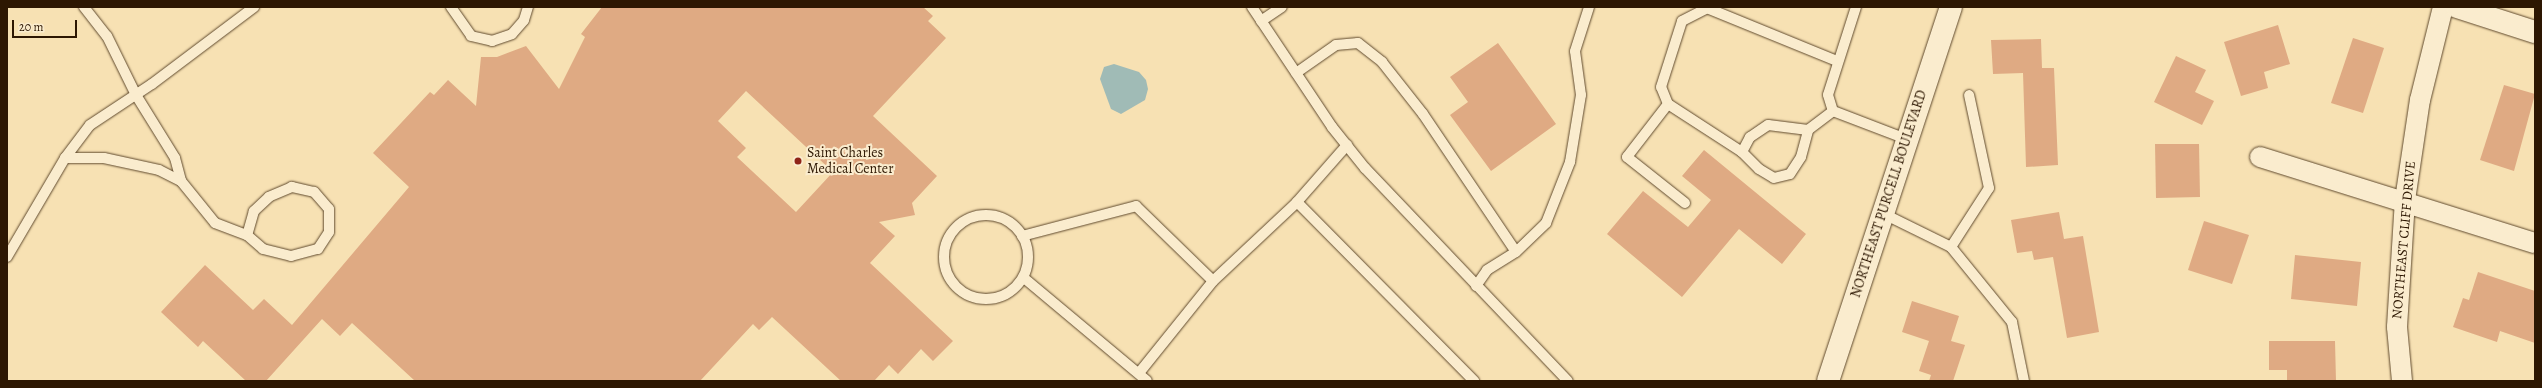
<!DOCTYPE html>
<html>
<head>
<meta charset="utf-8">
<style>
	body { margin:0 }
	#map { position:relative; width:2542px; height:388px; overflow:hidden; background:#f7e1b3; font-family:Alegreya,serif }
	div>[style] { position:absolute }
	.water>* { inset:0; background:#a0bbb6 }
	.building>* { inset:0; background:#dfaa83 }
	.roads { filter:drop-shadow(0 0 1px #604a2e) drop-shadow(0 0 1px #604a2e) }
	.lane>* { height:10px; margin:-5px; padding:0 5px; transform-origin:5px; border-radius:5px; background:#faecce }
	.lane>.ring { margin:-5px; padding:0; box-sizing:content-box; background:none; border:10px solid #faecce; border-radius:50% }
	.street>* { height:20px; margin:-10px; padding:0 10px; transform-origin:10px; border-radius:10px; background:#faecce }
	.secondary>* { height:22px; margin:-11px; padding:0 11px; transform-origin:11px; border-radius:11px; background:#faecce }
	.dots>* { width:11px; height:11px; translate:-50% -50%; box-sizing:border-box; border:2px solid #faecce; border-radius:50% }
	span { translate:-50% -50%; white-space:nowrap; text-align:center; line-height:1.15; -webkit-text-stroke:4px #faecce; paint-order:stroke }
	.poi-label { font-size:14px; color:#2d1702 }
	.left { translate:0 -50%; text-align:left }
	.street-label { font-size:14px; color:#2d1702 }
	.frame { position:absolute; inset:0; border:8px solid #2d1702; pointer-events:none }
	.scale { position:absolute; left:12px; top:20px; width:65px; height:18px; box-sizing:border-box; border:2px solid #2d1702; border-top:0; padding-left:5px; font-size:12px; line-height:14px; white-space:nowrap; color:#2d1702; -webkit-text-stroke:3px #faecce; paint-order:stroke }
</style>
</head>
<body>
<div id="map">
	<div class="water">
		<i style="clip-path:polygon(1114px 64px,1139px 72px,1146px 80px,1148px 89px,1145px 100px,1121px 114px,1111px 109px,1100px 79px,1104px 67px)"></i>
	</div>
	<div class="building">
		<i style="clip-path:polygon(evenodd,602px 7px,923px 7px,933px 16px,928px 21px,946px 38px,873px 116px,937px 176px,912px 203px,915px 215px,879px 222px,895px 236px,870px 263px,953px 341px,933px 361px,921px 349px,898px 374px,889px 365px,874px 381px,841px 381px,772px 317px,759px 330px,753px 324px,700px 381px,415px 381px,352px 323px,340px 336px,322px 319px,266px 381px,246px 381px,203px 341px,198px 347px,161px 312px,205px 265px,253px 310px,264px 299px,292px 325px,409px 187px,373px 153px,430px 92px,434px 95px,448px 80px,476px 106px,481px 57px,497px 57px,526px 46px,559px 89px,585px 37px,581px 34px,602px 7px,746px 91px,833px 172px,796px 212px,737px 157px,746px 148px,718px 121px,746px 91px)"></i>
		<i style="clip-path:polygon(2278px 25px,2290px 64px,2264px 72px,2268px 88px,2241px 96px,2224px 42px)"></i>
		<i style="clip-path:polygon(2353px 38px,2384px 48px,2363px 113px,2331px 103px)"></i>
		<i style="clip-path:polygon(2041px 39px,2042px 68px,2054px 68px,2058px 165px,2026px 167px,2023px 73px,1993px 74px,1991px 40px)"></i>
		<i style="clip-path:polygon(1498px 43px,1556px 124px,1491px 171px,1450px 115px,1468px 102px,1450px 77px)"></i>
		<i style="clip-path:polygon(2176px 56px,2206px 70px,2195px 92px,2214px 101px,2202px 125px,2154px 102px)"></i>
		<i style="clip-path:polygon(2504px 85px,2535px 94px,2514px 171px,2480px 160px)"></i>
		<i style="clip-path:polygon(2155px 144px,2199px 144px,2200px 197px,2156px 198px)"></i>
		<i style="clip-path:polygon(1704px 150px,1806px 234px,1782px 264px,1739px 229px,1682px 297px,1607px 234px,1643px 191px,1688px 227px,1711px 200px,1682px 176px)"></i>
		<i style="clip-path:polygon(2059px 212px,2064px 239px,2083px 236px,2099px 332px,2067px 338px,2053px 257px,2034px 260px,2032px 251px,2017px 253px,2011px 220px)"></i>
		<i style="clip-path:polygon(2204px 221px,2249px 235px,2232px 284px,2188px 270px)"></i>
		<i style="clip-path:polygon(2295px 255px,2361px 262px,2357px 306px,2291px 299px)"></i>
		<i style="clip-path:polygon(2478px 272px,2535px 291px,2535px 343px,2500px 331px,2497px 342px,2453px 327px,2463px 298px,2469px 300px)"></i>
		<i style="clip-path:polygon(1912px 301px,1959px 316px,1951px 341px,1965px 345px,1953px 381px,1929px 381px,1931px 375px,1919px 371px,1929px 341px,1902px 332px)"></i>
		<i style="clip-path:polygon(2269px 341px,2335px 341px,2336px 381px,2287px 381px,2287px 370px,2269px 370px)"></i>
	</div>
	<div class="roads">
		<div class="lane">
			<i style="left:84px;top:7px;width:37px;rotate:52deg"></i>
			<i style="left:107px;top:36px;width:66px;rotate:63.8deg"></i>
			<i style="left:136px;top:95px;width:74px;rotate:58.2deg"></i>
			<i style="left:175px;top:158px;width:24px;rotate:75deg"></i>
			<i style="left:451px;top:7px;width:35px;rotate:55deg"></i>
			<i style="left:471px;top:36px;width:22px;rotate:13deg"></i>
			<i style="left:492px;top:41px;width:21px;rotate:-19deg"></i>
			<i style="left:512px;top:34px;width:18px;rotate:-49deg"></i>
			<i style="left:524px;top:20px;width:14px;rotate:-73deg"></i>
			<i style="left:1252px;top:7px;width:144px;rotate:56.3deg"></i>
			<i style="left:1332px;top:127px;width:53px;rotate:51.2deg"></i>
			<i style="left:1365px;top:168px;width:294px;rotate:46.4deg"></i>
			<i style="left:1856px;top:7px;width:92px;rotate:107.7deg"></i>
			<i style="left:1828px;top:95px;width:17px;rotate:73deg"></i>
			<i style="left:1833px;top:111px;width:78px;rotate:21deg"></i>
			<i style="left:1261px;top:21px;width:25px;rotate:-34deg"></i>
			<i style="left:1296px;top:73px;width:49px;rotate:-35deg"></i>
			<i style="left:1336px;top:45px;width:22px;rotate:-5deg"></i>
			<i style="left:1358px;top:43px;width:31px;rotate:38deg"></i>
			<i style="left:1382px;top:62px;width:66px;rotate:51.7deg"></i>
			<i style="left:1423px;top:114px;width:166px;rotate:56deg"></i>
			<i style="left:1668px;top:104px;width:18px;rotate:-112deg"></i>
			<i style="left:1661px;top:87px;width:69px;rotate:-72.3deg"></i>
			<i style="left:1682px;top:21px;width:28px;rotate:-27deg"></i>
			<i style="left:1707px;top:8px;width:140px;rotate:22.2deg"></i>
			<i style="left:1808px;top:130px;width:40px;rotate:-172.9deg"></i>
			<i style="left:1768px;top:125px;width:22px;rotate:146deg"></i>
			<i style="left:1750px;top:137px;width:17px;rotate:118deg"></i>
			<i style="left:1742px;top:152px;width:24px;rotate:45deg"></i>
			<i style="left:1759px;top:169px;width:17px;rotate:31deg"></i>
			<i style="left:1774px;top:178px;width:16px;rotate:-14deg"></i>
			<i style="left:1790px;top:174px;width:20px;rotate:-57deg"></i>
			<i style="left:1801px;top:157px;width:28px;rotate:-75deg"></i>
			<i style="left:1808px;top:130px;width:31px;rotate:-37deg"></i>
			<i style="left:65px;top:158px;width:39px"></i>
			<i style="left:104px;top:158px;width:56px;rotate:12.3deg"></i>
			<i style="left:159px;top:170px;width:25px;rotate:27deg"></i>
			<i style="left:181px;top:181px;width:54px;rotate:51deg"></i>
			<i style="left:215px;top:223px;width:34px;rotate:21deg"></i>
			<i style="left:247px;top:235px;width:21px;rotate:41deg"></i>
			<i style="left:263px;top:249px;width:29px;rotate:14deg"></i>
			<i style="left:291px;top:256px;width:28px;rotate:-15deg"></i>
			<i style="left:318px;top:249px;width:20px;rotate:-57deg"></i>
			<i style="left:329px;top:232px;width:23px;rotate:-90deg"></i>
			<i style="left:329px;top:209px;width:23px;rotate:-131deg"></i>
			<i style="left:314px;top:192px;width:23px;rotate:-167deg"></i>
			<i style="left:292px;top:187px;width:25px;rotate:157deg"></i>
			<i style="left:269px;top:197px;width:21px;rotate:137deg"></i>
			<i style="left:254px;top:211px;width:25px;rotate:106deg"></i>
			<i style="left:1297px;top:202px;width:252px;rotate:45.3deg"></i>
			<i style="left:1685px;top:203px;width:74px;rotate:-141.6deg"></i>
			<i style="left:1627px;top:157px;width:67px;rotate:-52.3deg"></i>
			<i style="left:1668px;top:104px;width:88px;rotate:33deg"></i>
			<i style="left:1882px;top:213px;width:77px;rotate:26.2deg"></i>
			<i style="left:1951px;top:247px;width:97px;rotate:50.9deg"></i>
			<i style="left:2012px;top:322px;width:60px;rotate:78.5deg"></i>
			<i class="ring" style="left:944px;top:215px;width:74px;height:74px"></i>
			<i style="left:1022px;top:236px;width:118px;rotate:-14.7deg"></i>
			<i style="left:1136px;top:206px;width:107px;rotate:44.2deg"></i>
			<i style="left:1951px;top:247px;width:70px;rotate:-57.2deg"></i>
			<i style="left:1989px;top:188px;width:95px;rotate:-102.1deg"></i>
			<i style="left:7px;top:257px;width:115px;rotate:-59.6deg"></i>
			<i style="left:65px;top:158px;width:41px;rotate:-52.9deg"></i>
			<i style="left:90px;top:125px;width:74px;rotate:-33.5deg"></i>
			<i style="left:152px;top:84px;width:128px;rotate:-37deg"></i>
			<i style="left:1024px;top:278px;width:160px;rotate:39.9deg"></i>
			<i style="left:1476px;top:286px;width:19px;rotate:-55deg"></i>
			<i style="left:1487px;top:270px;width:34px;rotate:-32deg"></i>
			<i style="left:1516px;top:252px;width:42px;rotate:-44deg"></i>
			<i style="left:1546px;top:223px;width:66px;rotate:-68.5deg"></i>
			<i style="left:1570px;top:162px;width:68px;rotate:-80.7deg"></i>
			<i style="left:1581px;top:95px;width:44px;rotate:-97.8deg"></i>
			<i style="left:1575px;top:51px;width:46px;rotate:-72.3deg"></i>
			<i style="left:1139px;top:373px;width:118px;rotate:-51.2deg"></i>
			<i style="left:1213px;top:281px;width:115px;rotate:-43.2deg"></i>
			<i style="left:1297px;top:202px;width:76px;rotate:-48.7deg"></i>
		</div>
		<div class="street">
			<i style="left:2260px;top:157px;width:288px;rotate:17.4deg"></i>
			<i style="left:2402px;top:381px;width:54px;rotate:-95.3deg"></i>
			<i style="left:2397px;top:327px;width:127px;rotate:-86.4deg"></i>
			<i style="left:2405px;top:200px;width:101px;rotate:-81.5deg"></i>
			<i style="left:2420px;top:100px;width:96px;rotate:-76.1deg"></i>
		</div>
		<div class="secondary">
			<i style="left:2457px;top:7px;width:82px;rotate:17.8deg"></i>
			<i style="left:1828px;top:381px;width:394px;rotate:-71.8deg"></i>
		</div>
	</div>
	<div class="dots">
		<i style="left:798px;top:161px;background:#8f2418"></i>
	</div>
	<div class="poi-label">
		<span class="left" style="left:807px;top:161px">Saint Charles<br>Medical Center</span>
	</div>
	<div class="street-label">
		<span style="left:1889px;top:194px;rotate:-72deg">NORTHEAST PURCELL BOULEVARD</span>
		<span style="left:2404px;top:240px;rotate:-85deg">NORTHEAST CLIFF DRIVE</span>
	</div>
	<div class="frame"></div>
	<div class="scale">20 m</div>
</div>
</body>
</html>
